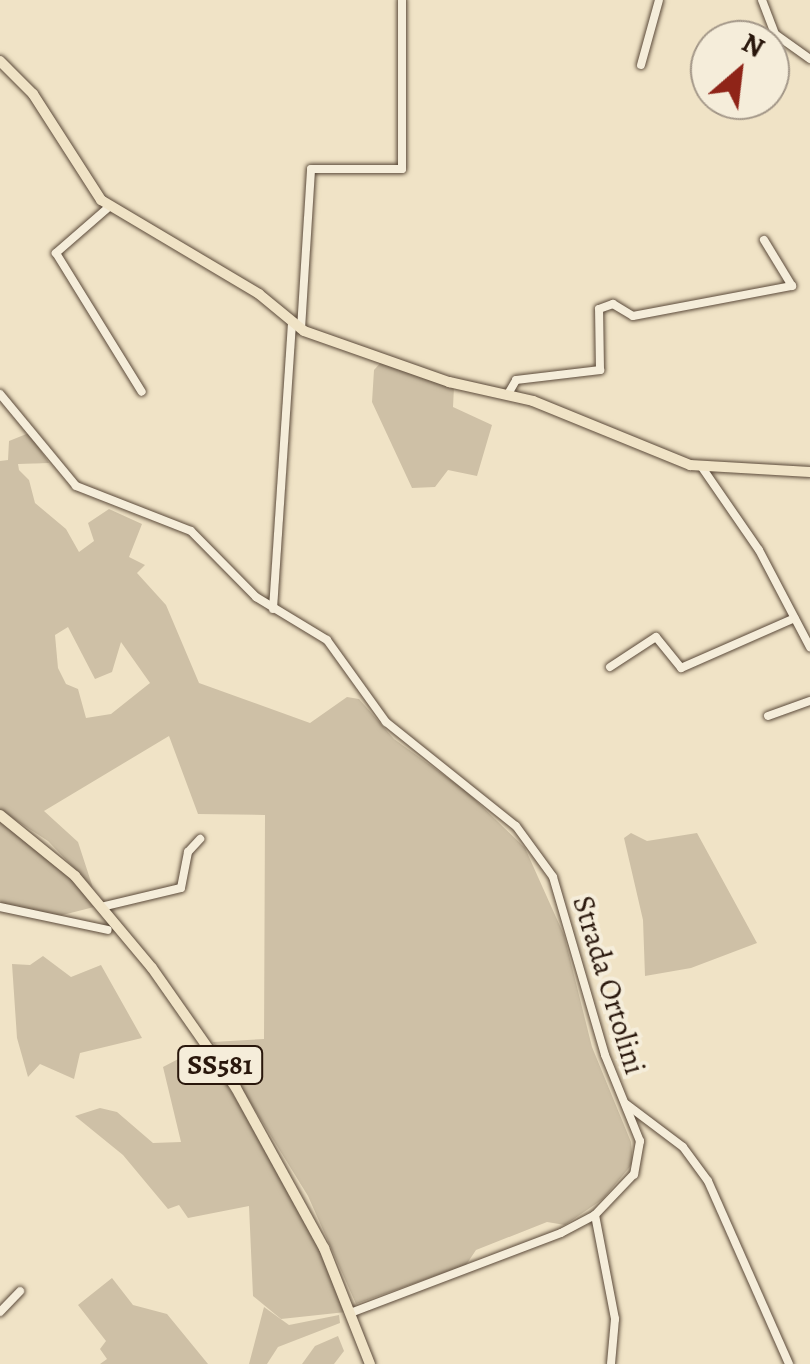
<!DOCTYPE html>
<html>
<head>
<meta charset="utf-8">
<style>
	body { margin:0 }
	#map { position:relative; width:810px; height:1364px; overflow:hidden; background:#f0e3c6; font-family:Alegreya,serif }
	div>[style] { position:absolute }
	.green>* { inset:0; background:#cec0a6 }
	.roads { filter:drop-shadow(0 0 2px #5b4a3a) drop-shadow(0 0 2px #5b4a3a) }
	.minor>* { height:8px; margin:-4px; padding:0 4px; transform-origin:4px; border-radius:4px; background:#f5edda }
	.major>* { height:10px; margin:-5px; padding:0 5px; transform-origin:5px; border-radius:5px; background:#f0e3c6 }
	span { translate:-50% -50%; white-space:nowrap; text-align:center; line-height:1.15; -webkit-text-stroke:8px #f5edda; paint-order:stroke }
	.shield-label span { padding:2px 8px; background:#f5edda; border:2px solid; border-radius:8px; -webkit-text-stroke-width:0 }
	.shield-label { font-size:28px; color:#29170c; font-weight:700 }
	.street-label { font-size:30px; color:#29170c }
	.north { position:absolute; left:690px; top:20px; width:100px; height:100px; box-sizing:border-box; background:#f5edda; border:2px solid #a39788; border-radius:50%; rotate:28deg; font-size:28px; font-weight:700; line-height:40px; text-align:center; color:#29170c }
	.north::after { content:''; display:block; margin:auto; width:35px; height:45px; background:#8f2418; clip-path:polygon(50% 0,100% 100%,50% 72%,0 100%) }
</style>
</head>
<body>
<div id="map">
	<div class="green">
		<i style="clip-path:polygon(384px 359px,454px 387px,453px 407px,492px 425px,477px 476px,448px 470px,435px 487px,412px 488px,372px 402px,374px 370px)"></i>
		<i style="clip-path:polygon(evenodd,29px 433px,49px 463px,18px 464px,19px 470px,29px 480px,35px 503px,66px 529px,79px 552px,94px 541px,88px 523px,109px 509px,142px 524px,129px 557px,145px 565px,137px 573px,166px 605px,199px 683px,310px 723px,347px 697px,359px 699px,394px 739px,466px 791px,525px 848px,564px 935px,592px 1047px,631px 1142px,633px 1163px,603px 1199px,565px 1225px,547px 1222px,476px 1250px,466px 1265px,356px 1304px,308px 1196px,213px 1042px,264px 1039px,265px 815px,198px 814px,169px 736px,44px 811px,78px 842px,93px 888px,48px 841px,0 810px,0 461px,8px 460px,9px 441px,29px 433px,68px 627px,95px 679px,112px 672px,121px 642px,150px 683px,111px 714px,86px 718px,78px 689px,66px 684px,58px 668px,55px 635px,68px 627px)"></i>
		<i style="clip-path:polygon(0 822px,64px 869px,94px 907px,47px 919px,5px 907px,0 901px)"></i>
		<i style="clip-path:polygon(631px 833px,647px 841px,697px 833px,757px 943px,691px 968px,645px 976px,643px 920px,624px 838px)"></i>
		<i style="clip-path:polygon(43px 956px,71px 977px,101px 965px,142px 1038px,80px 1053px,74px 1079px,40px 1064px,28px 1077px,17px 1038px,12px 964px,30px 965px)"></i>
		<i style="clip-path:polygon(203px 1046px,305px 1211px,346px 1312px,281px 1319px,253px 1296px,249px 1206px,188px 1218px,179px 1205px,168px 1209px,123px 1155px,75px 1116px,100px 1108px,117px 1112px,153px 1143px,181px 1142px,163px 1067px)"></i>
		<i style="clip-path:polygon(112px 1278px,133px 1305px,167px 1314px,208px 1364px,100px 1364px,107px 1359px,100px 1349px,106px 1341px,78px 1305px)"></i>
		<i style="clip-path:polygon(264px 1307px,289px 1325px,339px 1315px,340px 1323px,278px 1347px,267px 1364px,249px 1364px)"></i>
		<i style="clip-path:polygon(338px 1336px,344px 1351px,334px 1364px,302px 1364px,315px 1346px)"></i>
	</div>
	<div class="roads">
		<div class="minor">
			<i style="left:762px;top:0;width:36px;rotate:69deg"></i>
			<i style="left:775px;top:34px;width:43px;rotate:35.5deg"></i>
			<i style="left:641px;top:65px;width:67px;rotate:-74.5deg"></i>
			<i style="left:110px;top:206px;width:72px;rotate:139deg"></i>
			<i style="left:56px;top:253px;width:163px;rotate:58.3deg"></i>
			<i style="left:301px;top:329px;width:160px;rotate:-86.4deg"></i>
			<i style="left:311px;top:169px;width:91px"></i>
			<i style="left:402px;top:169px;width:169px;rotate:-90deg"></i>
			<i style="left:0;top:394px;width:119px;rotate:50.4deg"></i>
			<i style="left:76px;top:486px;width:123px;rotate:21.4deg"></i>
			<i style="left:191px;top:531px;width:93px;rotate:45.4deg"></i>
			<i style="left:256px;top:597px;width:83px;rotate:31.2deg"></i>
			<i style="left:327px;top:640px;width:101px;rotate:54.3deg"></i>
			<i style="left:386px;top:722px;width:166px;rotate:38.7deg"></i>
			<i style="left:516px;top:826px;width:63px;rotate:54deg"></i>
			<i style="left:553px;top:877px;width:185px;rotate:73.7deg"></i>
			<i style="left:605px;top:1055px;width:93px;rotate:67.9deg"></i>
			<i style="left:640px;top:1141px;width:34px;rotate:100deg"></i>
			<i style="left:634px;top:1174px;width:57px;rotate:133.6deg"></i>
			<i style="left:595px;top:1215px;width:38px;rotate:152deg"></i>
			<i style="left:561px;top:1233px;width:226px;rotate:159.2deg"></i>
			<i style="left:508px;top:394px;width:16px;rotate:-60deg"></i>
			<i style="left:516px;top:380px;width:85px;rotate:-6.8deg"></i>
			<i style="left:600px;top:370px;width:61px;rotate:-90.9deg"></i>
			<i style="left:599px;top:309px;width:15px;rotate:-20deg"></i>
			<i style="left:613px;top:304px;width:23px;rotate:31deg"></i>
			<i style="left:633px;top:316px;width:162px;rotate:-10.7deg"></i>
			<i style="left:792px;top:286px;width:54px;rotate:-121.3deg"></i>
			<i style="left:701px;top:466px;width:102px;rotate:55.4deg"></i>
			<i style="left:759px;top:550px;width:110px;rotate:62.3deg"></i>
			<i style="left:273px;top:609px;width:287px;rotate:-86.2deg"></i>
			<i style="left:610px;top:667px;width:55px;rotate:-33.1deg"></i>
			<i style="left:656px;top:637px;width:40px;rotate:51deg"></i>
			<i style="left:681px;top:668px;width:124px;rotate:-23.7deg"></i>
			<i style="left:768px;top:716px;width:45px;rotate:-19.7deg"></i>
			<i style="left:0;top:907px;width:110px;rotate:12deg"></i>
			<i style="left:101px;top:907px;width:82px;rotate:-13.4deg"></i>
			<i style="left:181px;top:888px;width:37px;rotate:-79deg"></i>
			<i style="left:188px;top:852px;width:18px;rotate:-47deg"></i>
			<i style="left:626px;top:1104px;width:71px;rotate:37deg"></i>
			<i style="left:683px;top:1147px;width:42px;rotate:53.7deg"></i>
			<i style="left:708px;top:1181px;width:200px;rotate:66.1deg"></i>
			<i style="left:595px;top:1215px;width:106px;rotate:79.1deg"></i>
			<i style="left:615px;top:1319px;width:45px;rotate:95.1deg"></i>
			<i style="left:0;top:1312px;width:29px;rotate:-46deg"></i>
		</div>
		<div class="major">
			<i style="left:0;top:61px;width:47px;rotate:45deg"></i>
			<i style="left:33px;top:94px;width:126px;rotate:57.3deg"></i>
			<i style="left:101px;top:200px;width:184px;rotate:30.7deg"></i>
			<i style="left:259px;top:294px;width:58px;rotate:39.4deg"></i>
			<i style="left:304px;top:331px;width:154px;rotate:19.4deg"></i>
			<i style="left:449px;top:382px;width:86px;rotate:12.7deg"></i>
			<i style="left:533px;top:401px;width:170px;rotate:22.2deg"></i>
			<i style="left:690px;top:465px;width:120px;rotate:3.3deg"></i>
			<i style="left:0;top:815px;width:97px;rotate:39.1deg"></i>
			<i style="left:75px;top:876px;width:120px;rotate:50.1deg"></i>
			<i style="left:152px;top:968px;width:146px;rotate:55deg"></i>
			<i style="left:236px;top:1088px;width:183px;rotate:61.2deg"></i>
			<i style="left:324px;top:1248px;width:125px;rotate:68.4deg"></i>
		</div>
	</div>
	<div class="shield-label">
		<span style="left:220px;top:1065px">SS581</span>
	</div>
	<div class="street-label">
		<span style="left:609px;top:985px;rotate:73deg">Strada Ortolini</span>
	</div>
	<div class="north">N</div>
</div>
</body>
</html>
